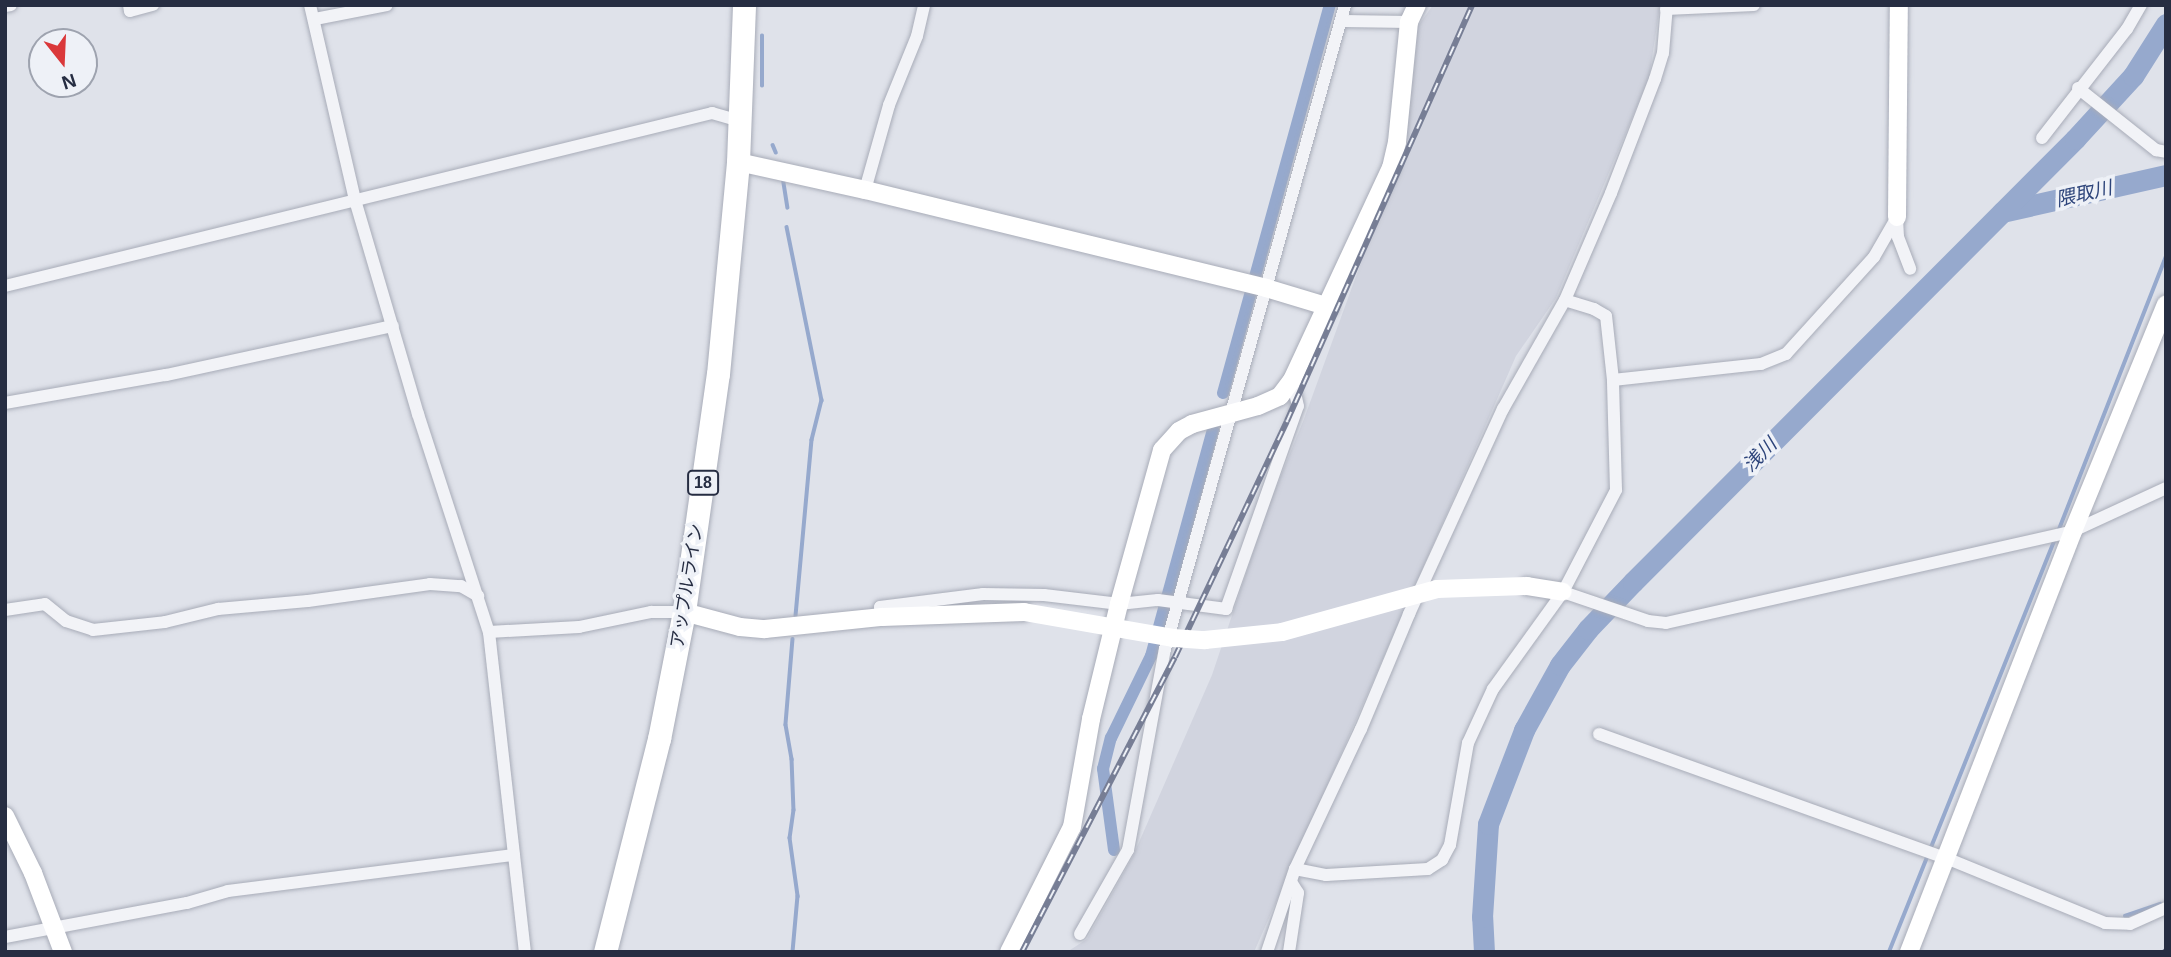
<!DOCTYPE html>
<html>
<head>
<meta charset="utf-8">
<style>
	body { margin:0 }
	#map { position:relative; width:2171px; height:957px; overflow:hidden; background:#dfe2ea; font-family:Helvetica,"Noto Sans JP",sans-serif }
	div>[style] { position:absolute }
	.built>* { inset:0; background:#d1d4df }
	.stream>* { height:3.5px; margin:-1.75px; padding:0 1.75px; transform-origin:1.75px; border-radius:1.75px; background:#96a9cd }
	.canal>* { height:12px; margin:-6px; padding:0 6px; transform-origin:6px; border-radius:6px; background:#96a9cd }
	.river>* { height:21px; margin:-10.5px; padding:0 10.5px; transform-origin:10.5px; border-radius:10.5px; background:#96a9cd }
	.roads { filter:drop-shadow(0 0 2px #a8acb8) drop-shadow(0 0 2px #a8acb8) }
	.street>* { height:12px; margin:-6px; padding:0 6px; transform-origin:6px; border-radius:6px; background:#f2f3f7 }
	.secondary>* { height:18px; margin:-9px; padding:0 9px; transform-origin:9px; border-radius:9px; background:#fff }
	.highway>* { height:23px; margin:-11.5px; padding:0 11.5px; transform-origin:11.5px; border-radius:11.5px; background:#fff }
	.rail>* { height:6px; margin-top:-3px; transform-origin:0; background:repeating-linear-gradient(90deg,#eef1f7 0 10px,#777e95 0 20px); box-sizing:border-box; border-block:2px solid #777e95 }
	.secondary-bridge>* { height:18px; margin:-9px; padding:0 9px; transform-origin:9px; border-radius:9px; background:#fff }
	span { translate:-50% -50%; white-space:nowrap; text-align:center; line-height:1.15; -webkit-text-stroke:7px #eef1f7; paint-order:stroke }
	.shield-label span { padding:2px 5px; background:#eef1f7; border:2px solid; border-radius:5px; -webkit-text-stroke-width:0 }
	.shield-label { font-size:16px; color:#262d42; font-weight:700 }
	.street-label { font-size:18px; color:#262d42 }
	.water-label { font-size:19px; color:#2d447a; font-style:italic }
	.frame { position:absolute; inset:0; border:7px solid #262d42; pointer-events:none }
	.north { position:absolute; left:28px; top:28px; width:70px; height:70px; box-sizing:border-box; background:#eef1f7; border:2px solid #9ea3af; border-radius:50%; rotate:162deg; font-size:19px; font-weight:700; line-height:28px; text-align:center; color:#262d42 }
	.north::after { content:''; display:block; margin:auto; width:24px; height:32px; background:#da383a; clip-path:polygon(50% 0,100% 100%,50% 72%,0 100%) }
</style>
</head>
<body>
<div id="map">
	<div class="built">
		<i style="clip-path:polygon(1433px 5px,1660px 5px,1649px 78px,1556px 298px,1516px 356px,1254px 952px,1067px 952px,1087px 939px,1133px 856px,1212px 675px,1269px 505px,1304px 419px,1398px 161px,1413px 33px)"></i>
	</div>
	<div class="stream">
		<i style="left:762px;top:86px;width:50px;rotate:-90deg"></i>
		<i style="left:773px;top:145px;width:8px;rotate:67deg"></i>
		<i style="left:783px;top:177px;width:31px;rotate:81deg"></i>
		<i style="left:787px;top:227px;width:177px;rotate:78.6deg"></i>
		<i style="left:822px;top:400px;width:41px;rotate:104deg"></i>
		<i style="left:812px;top:440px;width:176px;rotate:95.2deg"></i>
		<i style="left:2058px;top:532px;width:295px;rotate:-68.6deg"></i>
		<i style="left:793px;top:639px;width:86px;rotate:94.7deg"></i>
		<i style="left:786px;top:725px;width:35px;rotate:80deg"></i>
		<i style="left:792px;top:759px;width:51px;rotate:87.8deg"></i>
		<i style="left:794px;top:810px;width:28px;rotate:98deg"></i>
		<i style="left:790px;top:838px;width:59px;rotate:82.1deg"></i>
		<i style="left:798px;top:896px;width:56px;rotate:95.1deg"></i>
		<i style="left:2125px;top:916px;width:37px;rotate:-19deg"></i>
		<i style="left:1889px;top:952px;width:445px;rotate:-68.1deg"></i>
	</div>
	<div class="canal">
		<i style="left:1223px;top:393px;width:402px;rotate:-74.6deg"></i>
		<i style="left:1114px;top:850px;width:82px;rotate:-97.7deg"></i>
		<i style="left:1103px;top:769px;width:32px;rotate:-76deg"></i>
		<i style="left:1111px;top:738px;width:91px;rotate:-64deg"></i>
		<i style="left:1151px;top:656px;width:235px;rotate:-74.7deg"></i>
	</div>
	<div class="river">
		<i style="left:2002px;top:212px;width:168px;rotate:-12.7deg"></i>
		<i style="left:1484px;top:952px;width:35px;rotate:-93deg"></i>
		<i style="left:1482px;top:917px;width:93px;rotate:-86.3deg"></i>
		<i style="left:1488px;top:824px;width:101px;rotate:-69deg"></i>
		<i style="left:1524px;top:730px;width:74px;rotate:-61deg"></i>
		<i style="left:1560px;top:665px;width:46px;rotate:-52.1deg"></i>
		<i style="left:1588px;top:629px;width:65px;rotate:-46.2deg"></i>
		<i style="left:1633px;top:582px;width:626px;rotate:-45.06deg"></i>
		<i style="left:2075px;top:139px;width:86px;rotate:-47.4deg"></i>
		<i style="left:2133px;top:76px;width:62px;rotate:-57.6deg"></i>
	</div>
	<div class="roads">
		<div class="street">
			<i style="left:129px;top:5px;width:6px;rotate:81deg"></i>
			<i style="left:130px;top:11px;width:24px;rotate:-15deg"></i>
			<i style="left:310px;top:5px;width:200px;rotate:77deg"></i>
			<i style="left:355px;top:200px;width:223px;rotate:73.6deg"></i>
			<i style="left:418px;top:414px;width:229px;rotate:72deg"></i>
			<i style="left:489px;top:632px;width:322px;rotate:83.6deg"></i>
			<i style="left:5px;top:6px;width:6px;rotate:-9deg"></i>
			<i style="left:1666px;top:9px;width:88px;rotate:-2.6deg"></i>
			<i style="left:315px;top:19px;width:73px;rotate:-11deg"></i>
			<i style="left:1343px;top:21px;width:66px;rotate:0.9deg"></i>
			<i style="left:2078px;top:88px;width:100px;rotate:38.5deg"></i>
			<i style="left:2156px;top:150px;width:10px;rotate:11deg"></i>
			<i style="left:2042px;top:138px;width:138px;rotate:-52.1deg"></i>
			<i style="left:2127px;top:29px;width:28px;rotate:-60deg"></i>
			<i style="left:865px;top:190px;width:88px;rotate:-74.2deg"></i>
			<i style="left:889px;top:105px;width:74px;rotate:-67.9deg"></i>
			<i style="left:917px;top:36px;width:32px;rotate:-77deg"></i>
			<i style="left:1897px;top:218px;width:19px;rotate:87deg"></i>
			<i style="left:1898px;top:237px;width:34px;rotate:69deg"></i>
			<i style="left:5px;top:286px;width:728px;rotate:-13.75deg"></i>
			<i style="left:712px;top:113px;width:29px;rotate:16deg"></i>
			<i style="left:1613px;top:380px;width:149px;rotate:-6.2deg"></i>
			<i style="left:1761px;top:364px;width:27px;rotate:-22deg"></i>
			<i style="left:1786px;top:354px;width:131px;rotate:-47.8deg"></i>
			<i style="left:1874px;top:257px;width:46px;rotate:-60.1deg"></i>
			<i style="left:5px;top:403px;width:163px;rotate:-9.9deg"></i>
			<i style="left:166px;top:375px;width:232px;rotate:-12.2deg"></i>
			<i style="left:1563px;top:592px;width:90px;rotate:18.8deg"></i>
			<i style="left:1648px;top:621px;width:18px;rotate:6deg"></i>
			<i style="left:1666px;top:623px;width:417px;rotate:-12.7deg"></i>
			<i style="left:2073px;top:531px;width:102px;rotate:-24.8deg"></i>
			<i style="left:5px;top:610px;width:40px;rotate:-8.5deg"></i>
			<i style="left:45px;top:604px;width:27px;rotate:39deg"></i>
			<i style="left:66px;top:621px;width:28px;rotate:18deg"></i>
			<i style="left:93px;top:630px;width:72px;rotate:-6.3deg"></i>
			<i style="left:165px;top:622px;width:55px;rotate:-13.8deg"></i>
			<i style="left:218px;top:609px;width:90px;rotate:-5.1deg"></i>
			<i style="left:308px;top:601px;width:123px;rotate:-7.9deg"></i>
			<i style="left:430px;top:584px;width:31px;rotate:4deg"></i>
			<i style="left:461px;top:586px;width:20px;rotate:30deg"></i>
			<i style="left:882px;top:617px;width:10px;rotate:-101deg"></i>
			<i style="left:880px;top:607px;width:104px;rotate:-7.2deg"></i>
			<i style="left:983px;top:594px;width:61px;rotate:0.9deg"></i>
			<i style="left:1044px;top:595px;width:76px;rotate:6.8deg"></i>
			<i style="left:1119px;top:604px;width:39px;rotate:-6deg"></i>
			<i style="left:1158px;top:600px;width:69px;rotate:7.5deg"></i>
			<i style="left:1226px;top:609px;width:215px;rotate:-70.5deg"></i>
			<i style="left:1298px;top:406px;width:27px;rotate:-103deg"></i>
			<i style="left:489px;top:632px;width:90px;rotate:-3.2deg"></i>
			<i style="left:579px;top:627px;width:74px;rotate:-11.8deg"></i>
			<i style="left:651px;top:612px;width:33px"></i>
			<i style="left:1599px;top:734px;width:368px;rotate:19.7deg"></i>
			<i style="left:1946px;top:858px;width:172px;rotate:22.2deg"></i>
			<i style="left:2105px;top:923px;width:25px;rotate:2deg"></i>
			<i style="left:2130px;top:924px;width:39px;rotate:-24deg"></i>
			<i style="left:1295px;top:869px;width:32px;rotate:11deg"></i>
			<i style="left:1326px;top:875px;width:102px;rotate:-3.4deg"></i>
			<i style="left:1428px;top:869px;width:17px;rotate:-33deg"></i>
			<i style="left:1442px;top:860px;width:17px;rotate:-62deg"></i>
			<i style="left:1450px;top:845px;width:104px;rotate:-80deg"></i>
			<i style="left:1468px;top:743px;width:60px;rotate:-65.2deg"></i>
			<i style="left:1493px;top:689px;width:120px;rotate:-54.2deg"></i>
			<i style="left:1563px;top:592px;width:115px;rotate:-62.5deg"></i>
			<i style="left:1616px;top:490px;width:110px;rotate:-91.6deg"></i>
			<i style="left:1613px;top:380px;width:64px;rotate:-96.2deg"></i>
			<i style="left:1606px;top:316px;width:14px;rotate:-150deg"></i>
			<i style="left:1594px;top:309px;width:30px;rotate:-163deg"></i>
			<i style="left:1080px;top:934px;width:97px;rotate:-60.3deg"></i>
			<i style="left:1128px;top:850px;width:204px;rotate:-79.6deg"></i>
			<i style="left:1165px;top:649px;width:669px;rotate:-74.38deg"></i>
			<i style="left:5px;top:937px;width:185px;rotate:-10.6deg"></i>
			<i style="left:187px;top:903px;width:43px;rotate:-16.3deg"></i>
			<i style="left:228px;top:891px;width:288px;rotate:-7.2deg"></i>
			<i style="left:1267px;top:952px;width:88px;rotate:-71.4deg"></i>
			<i style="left:1295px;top:869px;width:155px;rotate:-64.8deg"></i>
			<i style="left:1361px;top:729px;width:125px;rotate:-67.3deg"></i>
			<i style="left:1409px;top:614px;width:226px;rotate:-65.4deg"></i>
			<i style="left:1503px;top:409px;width:125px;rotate:-60.4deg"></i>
			<i style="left:1565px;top:300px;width:116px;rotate:-66.7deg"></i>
			<i style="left:1611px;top:193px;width:122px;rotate:-68.9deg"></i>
			<i style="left:1655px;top:79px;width:27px;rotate:-73deg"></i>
			<i style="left:1663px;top:53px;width:48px;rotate:-85.2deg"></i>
			<i style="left:1289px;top:952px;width:60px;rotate:-81.3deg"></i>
			<i style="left:1298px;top:893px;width:13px;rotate:-122deg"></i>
		</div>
		<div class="secondary">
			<i style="left:738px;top:162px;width:130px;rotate:12.4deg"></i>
			<i style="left:865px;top:190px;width:413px;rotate:13.7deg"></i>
			<i style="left:1266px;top:288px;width:66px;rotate:16.8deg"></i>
			<i style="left:1897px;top:217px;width:212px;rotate:-89.5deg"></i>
			<i style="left:1527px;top:586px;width:36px;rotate:9deg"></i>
			<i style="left:684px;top:612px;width:58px;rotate:15deg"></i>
			<i style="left:740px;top:627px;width:25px;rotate:5deg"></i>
			<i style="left:765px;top:629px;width:118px;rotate:-5.9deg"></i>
			<i style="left:882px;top:617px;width:142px;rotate:-2deg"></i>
			<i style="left:5px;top:816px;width:64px;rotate:63.8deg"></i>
			<i style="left:33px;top:873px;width:85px;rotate:69.2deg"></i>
			<i style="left:1009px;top:952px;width:140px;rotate:-63.3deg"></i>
			<i style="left:1072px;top:827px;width:110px;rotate:-80deg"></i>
			<i style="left:1091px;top:719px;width:118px;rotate:-76.3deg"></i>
			<i style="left:1119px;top:604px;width:160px;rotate:-74.4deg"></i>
			<i style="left:1162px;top:450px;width:25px;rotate:-48deg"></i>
			<i style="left:1179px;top:431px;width:15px;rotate:-28deg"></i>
			<i style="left:1192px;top:424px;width:68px;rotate:-15.3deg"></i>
			<i style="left:1258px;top:406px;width:24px;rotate:-24deg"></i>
			<i style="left:1280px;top:396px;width:20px;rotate:-53deg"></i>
			<i style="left:1292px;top:380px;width:234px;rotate:-65deg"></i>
			<i style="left:1391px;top:168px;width:27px;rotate:-77deg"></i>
			<i style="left:1397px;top:142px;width:121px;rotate:-84.3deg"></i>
			<i style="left:1409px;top:22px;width:19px;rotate:-65deg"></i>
			<i style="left:1909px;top:952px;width:452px;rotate:-68.7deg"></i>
			<i style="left:2073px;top:531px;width:245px;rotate:-67.7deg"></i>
		</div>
		<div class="highway">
			<i style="left:605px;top:952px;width:220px;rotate:-75.8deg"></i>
			<i style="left:659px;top:739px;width:129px;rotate:-78.9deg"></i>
			<i style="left:684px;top:612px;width:240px;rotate:-81.9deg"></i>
			<i style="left:718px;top:374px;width:213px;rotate:-84.6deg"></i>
			<i style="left:738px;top:162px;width:157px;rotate:-87.8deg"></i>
		</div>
	</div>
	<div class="rail">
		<i style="left:1022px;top:952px;width:332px;rotate:-62.6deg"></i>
		<i style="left:1175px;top:657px;width:261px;rotate:-64.6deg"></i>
		<i style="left:1287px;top:421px;width:455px;rotate:-66deg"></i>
		<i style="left:2165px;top:952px;width:2px;rotate:-63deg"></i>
	</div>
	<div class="secondary-bridge">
		<i style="left:1024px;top:612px;width:151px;rotate:9.9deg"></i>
		<i style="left:1173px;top:638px;width:32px;rotate:4deg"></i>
		<i style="left:1205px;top:640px;width:77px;rotate:-5.9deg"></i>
		<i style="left:1282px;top:632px;width:161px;rotate:-15.5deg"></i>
		<i style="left:1437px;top:589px;width:90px;rotate:-1.9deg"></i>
	</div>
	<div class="shield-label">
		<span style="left:703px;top:483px">18</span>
	</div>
	<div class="street-label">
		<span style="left:687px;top:586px;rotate:-81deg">アップルライン</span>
	</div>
	<div class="water-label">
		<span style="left:2084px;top:194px;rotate:-13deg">隈取川</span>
		<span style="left:1760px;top:455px;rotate:-45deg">浅川</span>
	</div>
	<div class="frame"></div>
	<div class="north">N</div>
</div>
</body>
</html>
